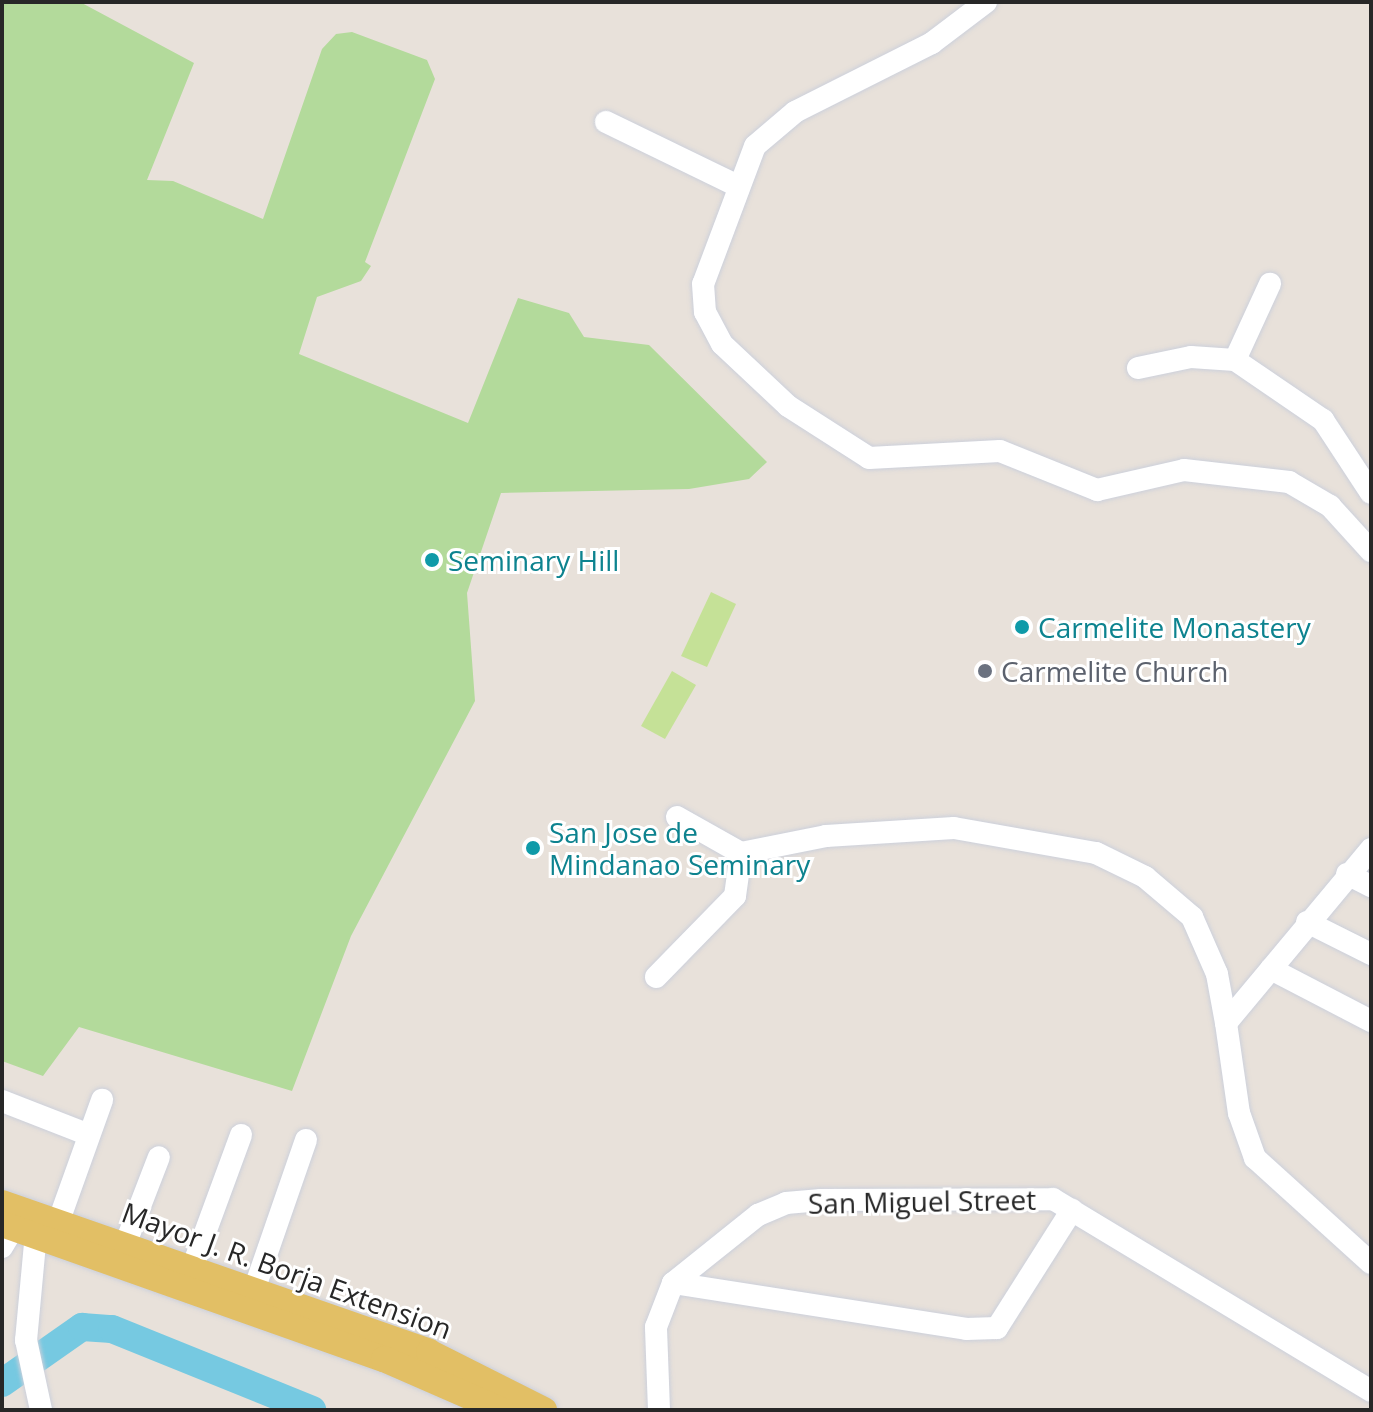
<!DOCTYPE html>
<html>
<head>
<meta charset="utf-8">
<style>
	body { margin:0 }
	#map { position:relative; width:1373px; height:1412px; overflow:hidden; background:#e8e1da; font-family:"Open Sans",sans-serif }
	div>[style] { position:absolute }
	.green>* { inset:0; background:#b3da9b }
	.pitch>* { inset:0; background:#c5e197 }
	.river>* { height:28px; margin:-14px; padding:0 14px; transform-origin:14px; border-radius:14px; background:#76c9e1 }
	.roads { filter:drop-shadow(0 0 2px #ccd0db) drop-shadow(0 0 2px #ccd0db) }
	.minor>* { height:22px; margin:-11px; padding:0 11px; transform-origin:11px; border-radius:11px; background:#fff }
	.major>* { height:26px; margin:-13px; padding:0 13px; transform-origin:13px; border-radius:13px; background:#e2bf65 }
	.dots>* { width:22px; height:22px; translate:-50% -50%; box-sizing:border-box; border:4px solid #fff; border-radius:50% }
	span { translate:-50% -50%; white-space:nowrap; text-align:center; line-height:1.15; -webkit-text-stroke:6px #fff; paint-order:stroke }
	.culture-label { font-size:28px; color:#0d838f }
	.left { translate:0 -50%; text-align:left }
	.worship-label { font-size:28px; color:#5b616d }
	.street-label { font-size:28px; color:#272727 }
	.frame { position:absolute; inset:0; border:4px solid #272727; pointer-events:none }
</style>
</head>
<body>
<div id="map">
	<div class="green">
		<i style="clip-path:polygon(2px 2px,80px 2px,194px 63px,147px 180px,173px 181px,263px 219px,322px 49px,336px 34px,352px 32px,427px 60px,435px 79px,365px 262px,371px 266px,361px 281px,317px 297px,299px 354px,468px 423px,518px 298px,569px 313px,584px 337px,649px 345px,767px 462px,749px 479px,689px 489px,501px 493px,467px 593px,475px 701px,351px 936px,292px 1091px,79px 1027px,43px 1076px,2px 1061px)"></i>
	</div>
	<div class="pitch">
		<i style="clip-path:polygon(711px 592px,736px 604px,707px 667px,681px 656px)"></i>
		<i style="clip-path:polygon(672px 671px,696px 685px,665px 739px,641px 726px)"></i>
	</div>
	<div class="river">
		<i style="left:2px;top:1383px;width:98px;rotate:-35deg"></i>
		<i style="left:82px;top:1327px;width:30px;rotate:4deg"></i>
		<i style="left:112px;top:1329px;width:216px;rotate:22deg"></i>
	</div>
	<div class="roads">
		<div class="minor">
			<i style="left:986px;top:2px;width:68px;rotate:142.8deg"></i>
			<i style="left:932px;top:43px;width:153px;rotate:153.3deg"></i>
			<i style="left:795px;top:112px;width:52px;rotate:139.6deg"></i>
			<i style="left:755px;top:146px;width:147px;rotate:110.6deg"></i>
			<i style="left:703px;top:284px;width:28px;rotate:86deg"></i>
			<i style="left:705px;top:312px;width:36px;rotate:62deg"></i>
			<i style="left:722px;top:344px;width:91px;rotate:43.2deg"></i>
			<i style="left:788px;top:406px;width:96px;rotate:32.7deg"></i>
			<i style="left:869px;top:458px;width:131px;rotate:-3.1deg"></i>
			<i style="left:1000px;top:451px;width:105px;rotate:21.9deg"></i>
			<i style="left:1097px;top:490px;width:89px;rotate:-12.9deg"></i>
			<i style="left:1184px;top:470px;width:106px;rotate:6.5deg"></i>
			<i style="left:1289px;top:482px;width:48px;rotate:30.3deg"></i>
			<i style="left:1330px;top:506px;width:61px;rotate:47.7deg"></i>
			<i style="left:606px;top:122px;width:147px;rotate:25.9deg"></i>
			<i style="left:1235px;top:360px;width:84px;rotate:-65.3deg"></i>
			<i style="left:1138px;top:368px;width:54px;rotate:-11.7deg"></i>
			<i style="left:1191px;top:357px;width:44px;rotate:3.9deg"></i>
			<i style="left:1235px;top:360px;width:107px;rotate:34.3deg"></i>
			<i style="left:1323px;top:420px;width:87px;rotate:56.7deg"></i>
			<i style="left:677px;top:817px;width:73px;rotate:29.4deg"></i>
			<i style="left:741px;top:853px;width:87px;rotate:-11.3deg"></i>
			<i style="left:826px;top:836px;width:128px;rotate:-3.6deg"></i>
			<i style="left:954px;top:828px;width:144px;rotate:10deg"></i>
			<i style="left:1096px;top:853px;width:55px;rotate:26.1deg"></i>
			<i style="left:1145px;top:877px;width:62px;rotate:40.4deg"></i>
			<i style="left:1192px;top:917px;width:62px;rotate:66.3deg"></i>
			<i style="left:1217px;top:974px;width:50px;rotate:79.6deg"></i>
			<i style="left:1371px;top:849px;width:226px;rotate:129.8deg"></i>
			<i style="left:1226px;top:1023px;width:91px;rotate:81.8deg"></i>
			<i style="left:1239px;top:1113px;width:48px;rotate:70.4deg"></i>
			<i style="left:1255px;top:1158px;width:156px;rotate:42.2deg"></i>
			<i style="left:1347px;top:874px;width:27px;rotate:27deg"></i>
			<i style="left:1307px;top:922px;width:72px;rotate:26.6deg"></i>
			<i style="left:1271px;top:969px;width:113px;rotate:27.5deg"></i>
			<i style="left:656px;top:977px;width:113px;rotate:-45.7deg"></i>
			<i style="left:735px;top:896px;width:43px;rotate:-82.1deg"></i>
			<i style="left:2px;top:1101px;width:93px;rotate:21.3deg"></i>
			<i style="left:37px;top:1222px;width:119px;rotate:95.3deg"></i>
			<i style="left:26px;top:1340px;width:72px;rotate:77.9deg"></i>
			<i style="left:58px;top:1223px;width:131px;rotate:-70.3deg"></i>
			<i style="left:125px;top:1245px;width:94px;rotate:-68.9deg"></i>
			<i style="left:2px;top:1247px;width:37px;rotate:-59deg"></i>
			<i style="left:191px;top:1271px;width:145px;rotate:-69.8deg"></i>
			<i style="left:673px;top:1283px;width:297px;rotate:8.9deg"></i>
			<i style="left:966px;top:1329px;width:31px;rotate:-2deg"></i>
			<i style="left:997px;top:1328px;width:140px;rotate:-57.6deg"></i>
			<i style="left:253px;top:1293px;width:162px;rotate:-70.9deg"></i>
			<i style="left:659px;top:1410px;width:83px;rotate:-92.1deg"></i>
			<i style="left:656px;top:1327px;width:47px;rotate:-68.9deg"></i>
			<i style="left:673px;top:1283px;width:109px;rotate:-38.7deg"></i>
			<i style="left:758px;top:1215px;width:30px;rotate:-23deg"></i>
			<i style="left:786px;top:1203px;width:35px;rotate:-5deg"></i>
			<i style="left:821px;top:1200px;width:232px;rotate:-0.2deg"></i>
			<i style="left:1053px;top:1199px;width:371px;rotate:31.1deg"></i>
		</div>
		<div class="major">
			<i style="left:2px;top:1203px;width:452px;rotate:19.2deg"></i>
			<i style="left:429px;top:1352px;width:129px;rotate:26.8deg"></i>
			<i style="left:2px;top:1224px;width:405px;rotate:19.5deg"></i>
			<i style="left:384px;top:1359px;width:128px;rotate:23.6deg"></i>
		</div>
	</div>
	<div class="dots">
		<i style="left:432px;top:560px;background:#0f9aa8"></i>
		<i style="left:1022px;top:627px;background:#0f9aa8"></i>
		<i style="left:985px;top:671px;background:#6b7280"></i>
		<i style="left:533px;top:848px;background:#0f9aa8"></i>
	</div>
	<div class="culture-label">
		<span class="left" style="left:448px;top:560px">Seminary Hill</span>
		<span class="left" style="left:1038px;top:627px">Carmelite Monastery</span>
		<span class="left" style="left:549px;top:848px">San Jose de<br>Mindanao Seminary</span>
	</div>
	<div class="worship-label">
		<span class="left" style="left:1001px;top:671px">Carmelite Church</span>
	</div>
	<div class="street-label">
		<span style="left:922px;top:1201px;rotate:-1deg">San Miguel Street</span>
		<span style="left:287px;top:1270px;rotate:20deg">Mayor J. R. Borja Extension</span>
	</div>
	<div class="frame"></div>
</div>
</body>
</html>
